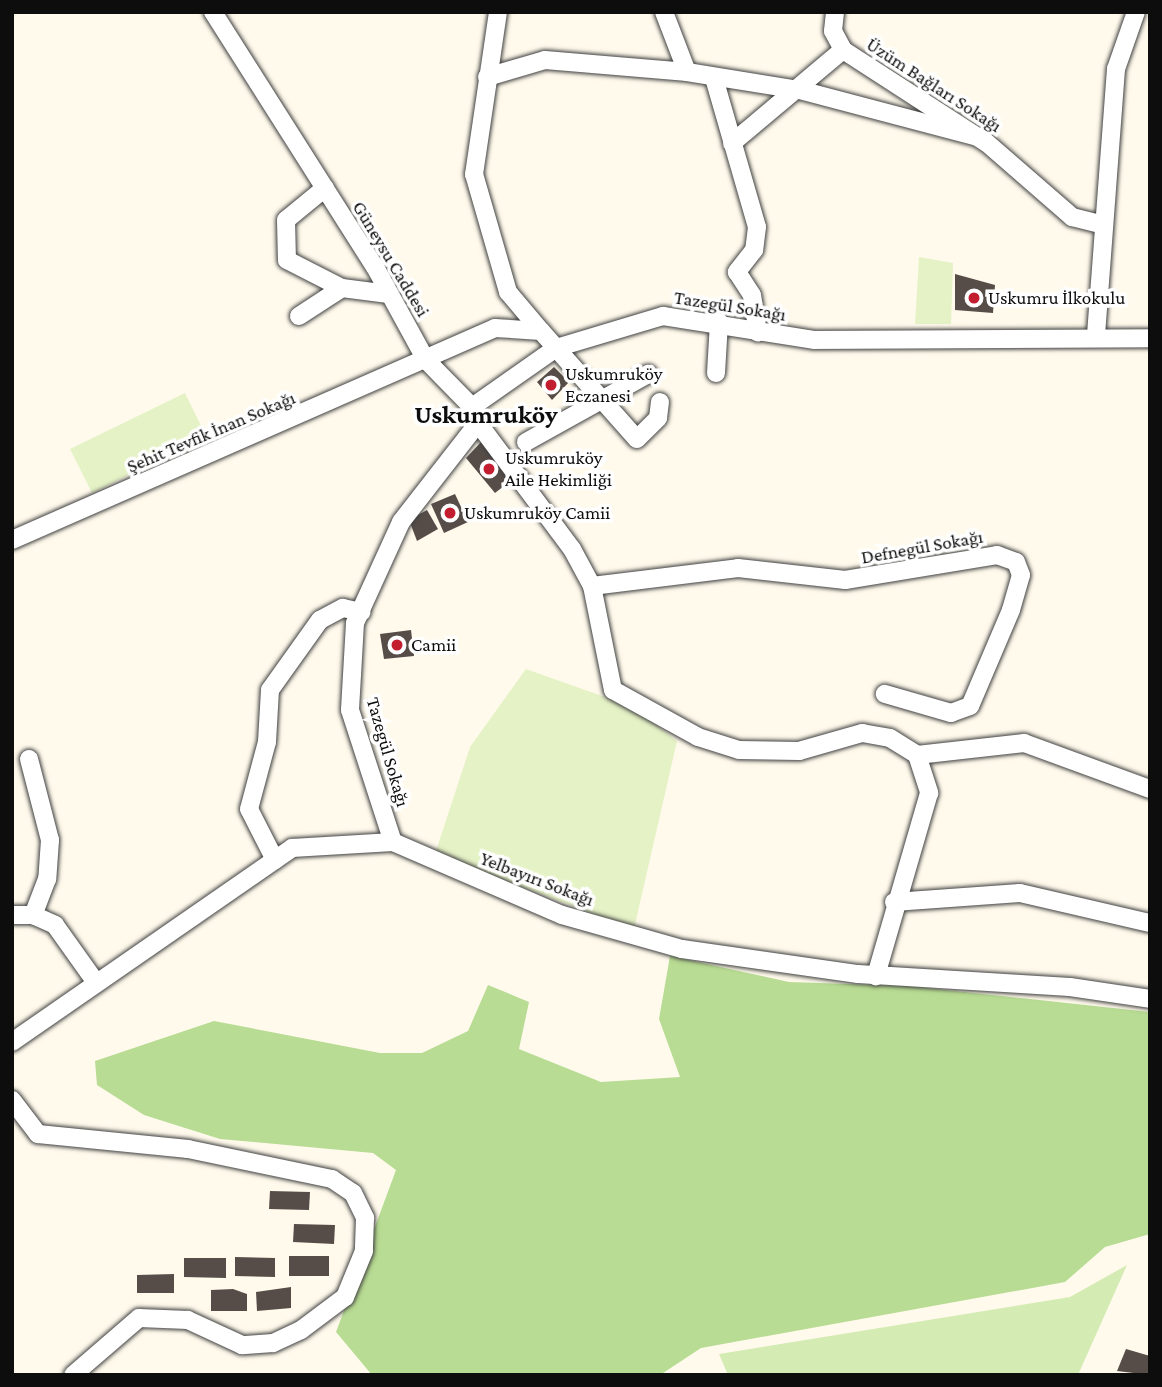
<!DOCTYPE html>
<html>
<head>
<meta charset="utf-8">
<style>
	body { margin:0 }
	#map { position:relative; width:1162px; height:1387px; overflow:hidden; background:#fffaec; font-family:"Crimson Pro",serif }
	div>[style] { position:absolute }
	.green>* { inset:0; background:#d4ebb4 }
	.forest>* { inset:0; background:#b8dc93 }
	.pitch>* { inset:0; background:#e5f2c6 }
	.building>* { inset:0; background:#564d48 }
	.roads { filter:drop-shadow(0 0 2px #404040) drop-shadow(0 0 2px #404040) }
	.minor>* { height:18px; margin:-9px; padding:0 9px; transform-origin:9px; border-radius:9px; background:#fff }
	.dots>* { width:19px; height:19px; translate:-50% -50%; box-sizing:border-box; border:4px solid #fff; border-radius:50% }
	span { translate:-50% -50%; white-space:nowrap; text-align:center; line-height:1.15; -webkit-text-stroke:7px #fff; paint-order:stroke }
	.street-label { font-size:19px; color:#0d0d0d }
	.poi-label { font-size:19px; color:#0d0d0d }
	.left { translate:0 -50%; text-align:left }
	.district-label { font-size:26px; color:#0d0d0d; font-weight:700 }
	.frame { position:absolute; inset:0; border:14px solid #0d0d0d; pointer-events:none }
</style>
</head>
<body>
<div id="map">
	<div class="green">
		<i style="clip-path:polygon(1127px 1265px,1078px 1375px,728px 1375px,719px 1354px,1070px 1297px)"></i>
	</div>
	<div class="forest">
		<i style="clip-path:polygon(670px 956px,789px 982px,908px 986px,1150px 1012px,1150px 1234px,1105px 1247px,1065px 1282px,701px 1348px,660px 1375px,372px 1375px,336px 1332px,396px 1170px,373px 1153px,220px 1139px,144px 1115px,97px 1085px,95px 1061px,214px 1021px,380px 1053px,422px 1053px,468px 1031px,488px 985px,529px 1002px,519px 1049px,601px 1082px,680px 1077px,659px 1019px)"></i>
	</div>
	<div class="pitch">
		<i style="clip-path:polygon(919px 257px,953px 263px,951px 324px,915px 324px)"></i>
		<i style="clip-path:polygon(185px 393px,206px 436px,92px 493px,70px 449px)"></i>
		<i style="clip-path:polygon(526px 669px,633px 707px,677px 741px,634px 929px,435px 854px,470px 747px)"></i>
	</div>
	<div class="building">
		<i style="clip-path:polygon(955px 274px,995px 285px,993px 313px,955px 310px)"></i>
		<i style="clip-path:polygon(554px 367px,569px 382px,552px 400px,537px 382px)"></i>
		<i style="clip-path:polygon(481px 442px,513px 479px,495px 493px,466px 458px)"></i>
		<i style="clip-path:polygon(455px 494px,468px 522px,444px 533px,431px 504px)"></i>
		<i style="clip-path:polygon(427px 510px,438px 529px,417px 541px,409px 520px)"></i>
		<i style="clip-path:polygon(411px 630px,414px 656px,384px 659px,380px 634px)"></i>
		<i style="clip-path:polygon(270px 1191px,310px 1192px,309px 1210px,269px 1209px)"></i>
		<i style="clip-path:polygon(294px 1224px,335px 1225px,334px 1244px,293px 1242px)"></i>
		<i style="clip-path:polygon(289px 1256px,329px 1256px,329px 1276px,289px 1276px)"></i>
		<i style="clip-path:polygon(235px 1257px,275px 1258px,275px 1277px,235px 1276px)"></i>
		<i style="clip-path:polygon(184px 1258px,226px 1258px,226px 1278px,184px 1277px)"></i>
		<i style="clip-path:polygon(174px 1274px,174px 1293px,137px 1293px,137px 1275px)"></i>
		<i style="clip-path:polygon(291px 1287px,291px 1308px,257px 1311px,256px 1292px)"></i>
		<i style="clip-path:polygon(233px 1289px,247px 1294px,247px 1311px,211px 1311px,211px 1290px)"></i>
		<i style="clip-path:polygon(1126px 1349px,1150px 1356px,1150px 1375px,1117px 1371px)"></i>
	</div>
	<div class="roads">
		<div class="minor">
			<i style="left:213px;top:12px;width:302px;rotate:57.6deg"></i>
			<i style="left:375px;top:267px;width:106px;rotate:61.3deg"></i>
			<i style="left:426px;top:360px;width:66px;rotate:45.6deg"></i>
			<i style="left:472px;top:407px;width:17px;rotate:69deg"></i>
			<i style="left:478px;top:423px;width:125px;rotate:127.9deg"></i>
			<i style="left:401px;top:522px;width:111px;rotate:114.5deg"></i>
			<i style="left:355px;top:623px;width:87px;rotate:93.3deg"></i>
			<i style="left:350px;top:710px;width:139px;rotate:72deg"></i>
			<i style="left:498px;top:12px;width:164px;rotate:98.4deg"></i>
			<i style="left:474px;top:174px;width:123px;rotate:73.9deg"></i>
			<i style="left:508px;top:292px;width:51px;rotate:49.8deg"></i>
			<i style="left:664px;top:12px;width:64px;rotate:69deg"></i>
			<i style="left:835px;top:12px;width:19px;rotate:96deg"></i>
			<i style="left:833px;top:31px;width:21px;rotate:62deg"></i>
			<i style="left:843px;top:50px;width:171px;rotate:32.9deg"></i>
			<i style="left:987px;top:143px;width:113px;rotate:41deg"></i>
			<i style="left:1072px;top:217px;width:30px;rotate:14deg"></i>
			<i style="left:487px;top:77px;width:60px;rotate:-16.3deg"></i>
			<i style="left:545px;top:60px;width:143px;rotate:4.8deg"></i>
			<i style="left:687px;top:72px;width:114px;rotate:9.1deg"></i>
			<i style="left:800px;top:90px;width:184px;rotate:14.8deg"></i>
			<i style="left:714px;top:78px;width:155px;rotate:73.9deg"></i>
			<i style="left:757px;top:227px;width:23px;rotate:97deg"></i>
			<i style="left:754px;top:250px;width:28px;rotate:128deg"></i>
			<i style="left:737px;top:272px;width:27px;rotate:57deg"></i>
			<i style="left:752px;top:295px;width:38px;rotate:81deg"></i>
			<i style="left:732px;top:143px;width:145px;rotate:-40deg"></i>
			<i style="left:325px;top:188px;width:50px;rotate:140.6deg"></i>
			<i style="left:286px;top:220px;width:40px;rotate:88.6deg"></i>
			<i style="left:287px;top:260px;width:62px;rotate:27deg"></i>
			<i style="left:342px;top:288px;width:47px;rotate:7.3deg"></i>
			<i style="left:299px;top:316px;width:51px;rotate:-33.1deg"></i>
			<i style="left:1096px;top:335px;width:267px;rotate:-85.7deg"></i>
			<i style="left:1116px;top:69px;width:60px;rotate:-70.7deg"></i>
			<i style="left:716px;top:373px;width:51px;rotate:-86.6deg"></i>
			<i style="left:472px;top:407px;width:103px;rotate:-35.1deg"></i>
			<i style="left:556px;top:348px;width:112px;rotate:-16.7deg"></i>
			<i style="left:663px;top:316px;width:154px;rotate:9deg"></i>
			<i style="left:815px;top:340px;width:335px;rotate:-0.3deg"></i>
			<i style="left:478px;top:423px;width:157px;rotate:53.3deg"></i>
			<i style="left:572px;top:549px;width:42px;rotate:61.6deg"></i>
			<i style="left:592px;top:586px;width:106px;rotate:78.6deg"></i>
			<i style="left:613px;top:690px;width:97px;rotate:28.9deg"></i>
			<i style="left:698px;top:737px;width:43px;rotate:17.6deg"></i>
			<i style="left:739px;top:750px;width:60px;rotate:1deg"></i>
			<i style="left:799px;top:751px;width:66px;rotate:-15.9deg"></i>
			<i style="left:862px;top:733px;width:28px;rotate:10deg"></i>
			<i style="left:890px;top:738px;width:32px;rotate:32deg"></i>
			<i style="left:917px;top:755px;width:40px;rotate:72deg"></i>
			<i style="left:929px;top:793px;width:191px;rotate:106.2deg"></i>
			<i style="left:526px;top:442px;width:140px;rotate:-29.1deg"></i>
			<i style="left:12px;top:540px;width:527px;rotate:-23.7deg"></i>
			<i style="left:495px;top:328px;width:46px;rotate:3.7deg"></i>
			<i style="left:541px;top:331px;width:144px;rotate:48.4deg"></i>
			<i style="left:637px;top:439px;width:30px;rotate:-45deg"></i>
			<i style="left:658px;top:418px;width:16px;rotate:-83deg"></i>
			<i style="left:592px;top:586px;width:147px;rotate:-7deg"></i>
			<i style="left:738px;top:568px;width:108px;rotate:6.4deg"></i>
			<i style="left:845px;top:580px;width:154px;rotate:-9.3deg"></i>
			<i style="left:997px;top:555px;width:20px;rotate:20deg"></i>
			<i style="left:1016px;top:562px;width:14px;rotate:69deg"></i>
			<i style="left:1021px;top:575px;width:36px;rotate:106deg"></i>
			<i style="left:1011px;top:610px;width:104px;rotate:113.1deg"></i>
			<i style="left:970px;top:706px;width:20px;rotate:160deg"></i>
			<i style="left:951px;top:713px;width:69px;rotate:-163.9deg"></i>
			<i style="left:917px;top:755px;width:108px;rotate:-6.4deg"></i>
			<i style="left:1024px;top:743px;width:134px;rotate:20.1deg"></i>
			<i style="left:29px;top:759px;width:84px;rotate:75.5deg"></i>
			<i style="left:50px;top:840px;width:39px;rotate:94deg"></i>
			<i style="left:47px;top:879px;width:39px;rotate:111deg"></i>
			<i style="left:275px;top:860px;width:57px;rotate:-117deg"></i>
			<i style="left:249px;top:809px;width:69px;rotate:-75deg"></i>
			<i style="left:267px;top:742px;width:52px;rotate:-86.7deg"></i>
			<i style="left:270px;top:690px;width:86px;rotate:-54.5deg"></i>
			<i style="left:320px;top:620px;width:26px;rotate:-28deg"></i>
			<i style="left:343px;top:608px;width:19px;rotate:12deg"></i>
			<i style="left:894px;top:902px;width:126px;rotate:-4.1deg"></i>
			<i style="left:1020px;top:893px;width:133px;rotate:13deg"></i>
			<i style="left:12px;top:915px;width:21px"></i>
			<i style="left:33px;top:915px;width:24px;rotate:24deg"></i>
			<i style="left:55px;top:925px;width:69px;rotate:54.5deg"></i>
			<i style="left:12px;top:1042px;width:341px;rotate:-34.7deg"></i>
			<i style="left:292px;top:848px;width:101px;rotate:-3.4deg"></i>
			<i style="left:393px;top:842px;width:184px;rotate:23.4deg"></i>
			<i style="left:562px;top:915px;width:125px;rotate:15.8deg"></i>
			<i style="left:682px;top:949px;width:178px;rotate:8.1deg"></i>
			<i style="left:858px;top:974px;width:212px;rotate:3.5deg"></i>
			<i style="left:1070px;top:987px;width:81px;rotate:8.5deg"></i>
			<i style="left:12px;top:1100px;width:43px;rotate:52.6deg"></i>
			<i style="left:38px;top:1134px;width:151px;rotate:5.7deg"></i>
			<i style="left:188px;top:1149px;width:147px;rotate:11.8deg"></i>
			<i style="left:332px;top:1179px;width:25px;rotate:34deg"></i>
			<i style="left:353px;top:1193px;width:28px;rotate:64deg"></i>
			<i style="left:365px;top:1218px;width:33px;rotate:92deg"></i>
			<i style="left:364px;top:1251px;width:50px;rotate:112.4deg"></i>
			<i style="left:345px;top:1297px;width:55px;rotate:143.1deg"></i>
			<i style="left:301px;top:1330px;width:31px;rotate:155deg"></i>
			<i style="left:273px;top:1343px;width:31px;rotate:176deg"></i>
			<i style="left:242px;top:1345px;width:60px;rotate:-155.2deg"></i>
			<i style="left:188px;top:1320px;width:49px;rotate:-177.7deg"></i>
			<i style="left:139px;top:1318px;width:87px;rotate:139.2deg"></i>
		</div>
	</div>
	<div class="dots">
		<i style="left:974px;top:298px;background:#c31e30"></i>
		<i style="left:551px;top:385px;background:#c31e30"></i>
		<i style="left:489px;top:469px;background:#c31e30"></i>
		<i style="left:450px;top:513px;background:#c31e30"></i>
		<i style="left:397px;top:645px;background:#c31e30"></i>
	</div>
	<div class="street-label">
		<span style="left:934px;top:85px;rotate:33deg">Üzüm Bağları Sokağı</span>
		<span style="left:391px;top:259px;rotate:59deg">Güneysu Caddesi</span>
		<span style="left:730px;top:306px;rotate:9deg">Tazegül Sokağı</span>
		<span style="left:211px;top:432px;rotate:-23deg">Şehit Tevfik İnan Sokağı</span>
		<span style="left:922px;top:547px;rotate:-10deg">Defnegül Sokağı</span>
		<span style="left:388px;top:752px;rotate:74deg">Tazegül Sokağı</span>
		<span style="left:537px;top:879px;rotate:21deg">Yelbayırı Sokağı</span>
	</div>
	<div class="poi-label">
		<span class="left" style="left:988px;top:298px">Uskumru İlkokulu</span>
		<span class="left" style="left:565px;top:385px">Uskumruköy<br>Eczanesi</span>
		<span class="left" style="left:505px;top:469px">Uskumruköy<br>Aile Hekimliği</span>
		<span class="left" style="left:464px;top:513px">Uskumruköy Camii</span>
		<span class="left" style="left:411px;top:645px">Camii</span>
	</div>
	<div class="district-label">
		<span style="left:486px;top:415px">Uskumruköy</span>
	</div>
	<div class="frame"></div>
</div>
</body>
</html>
